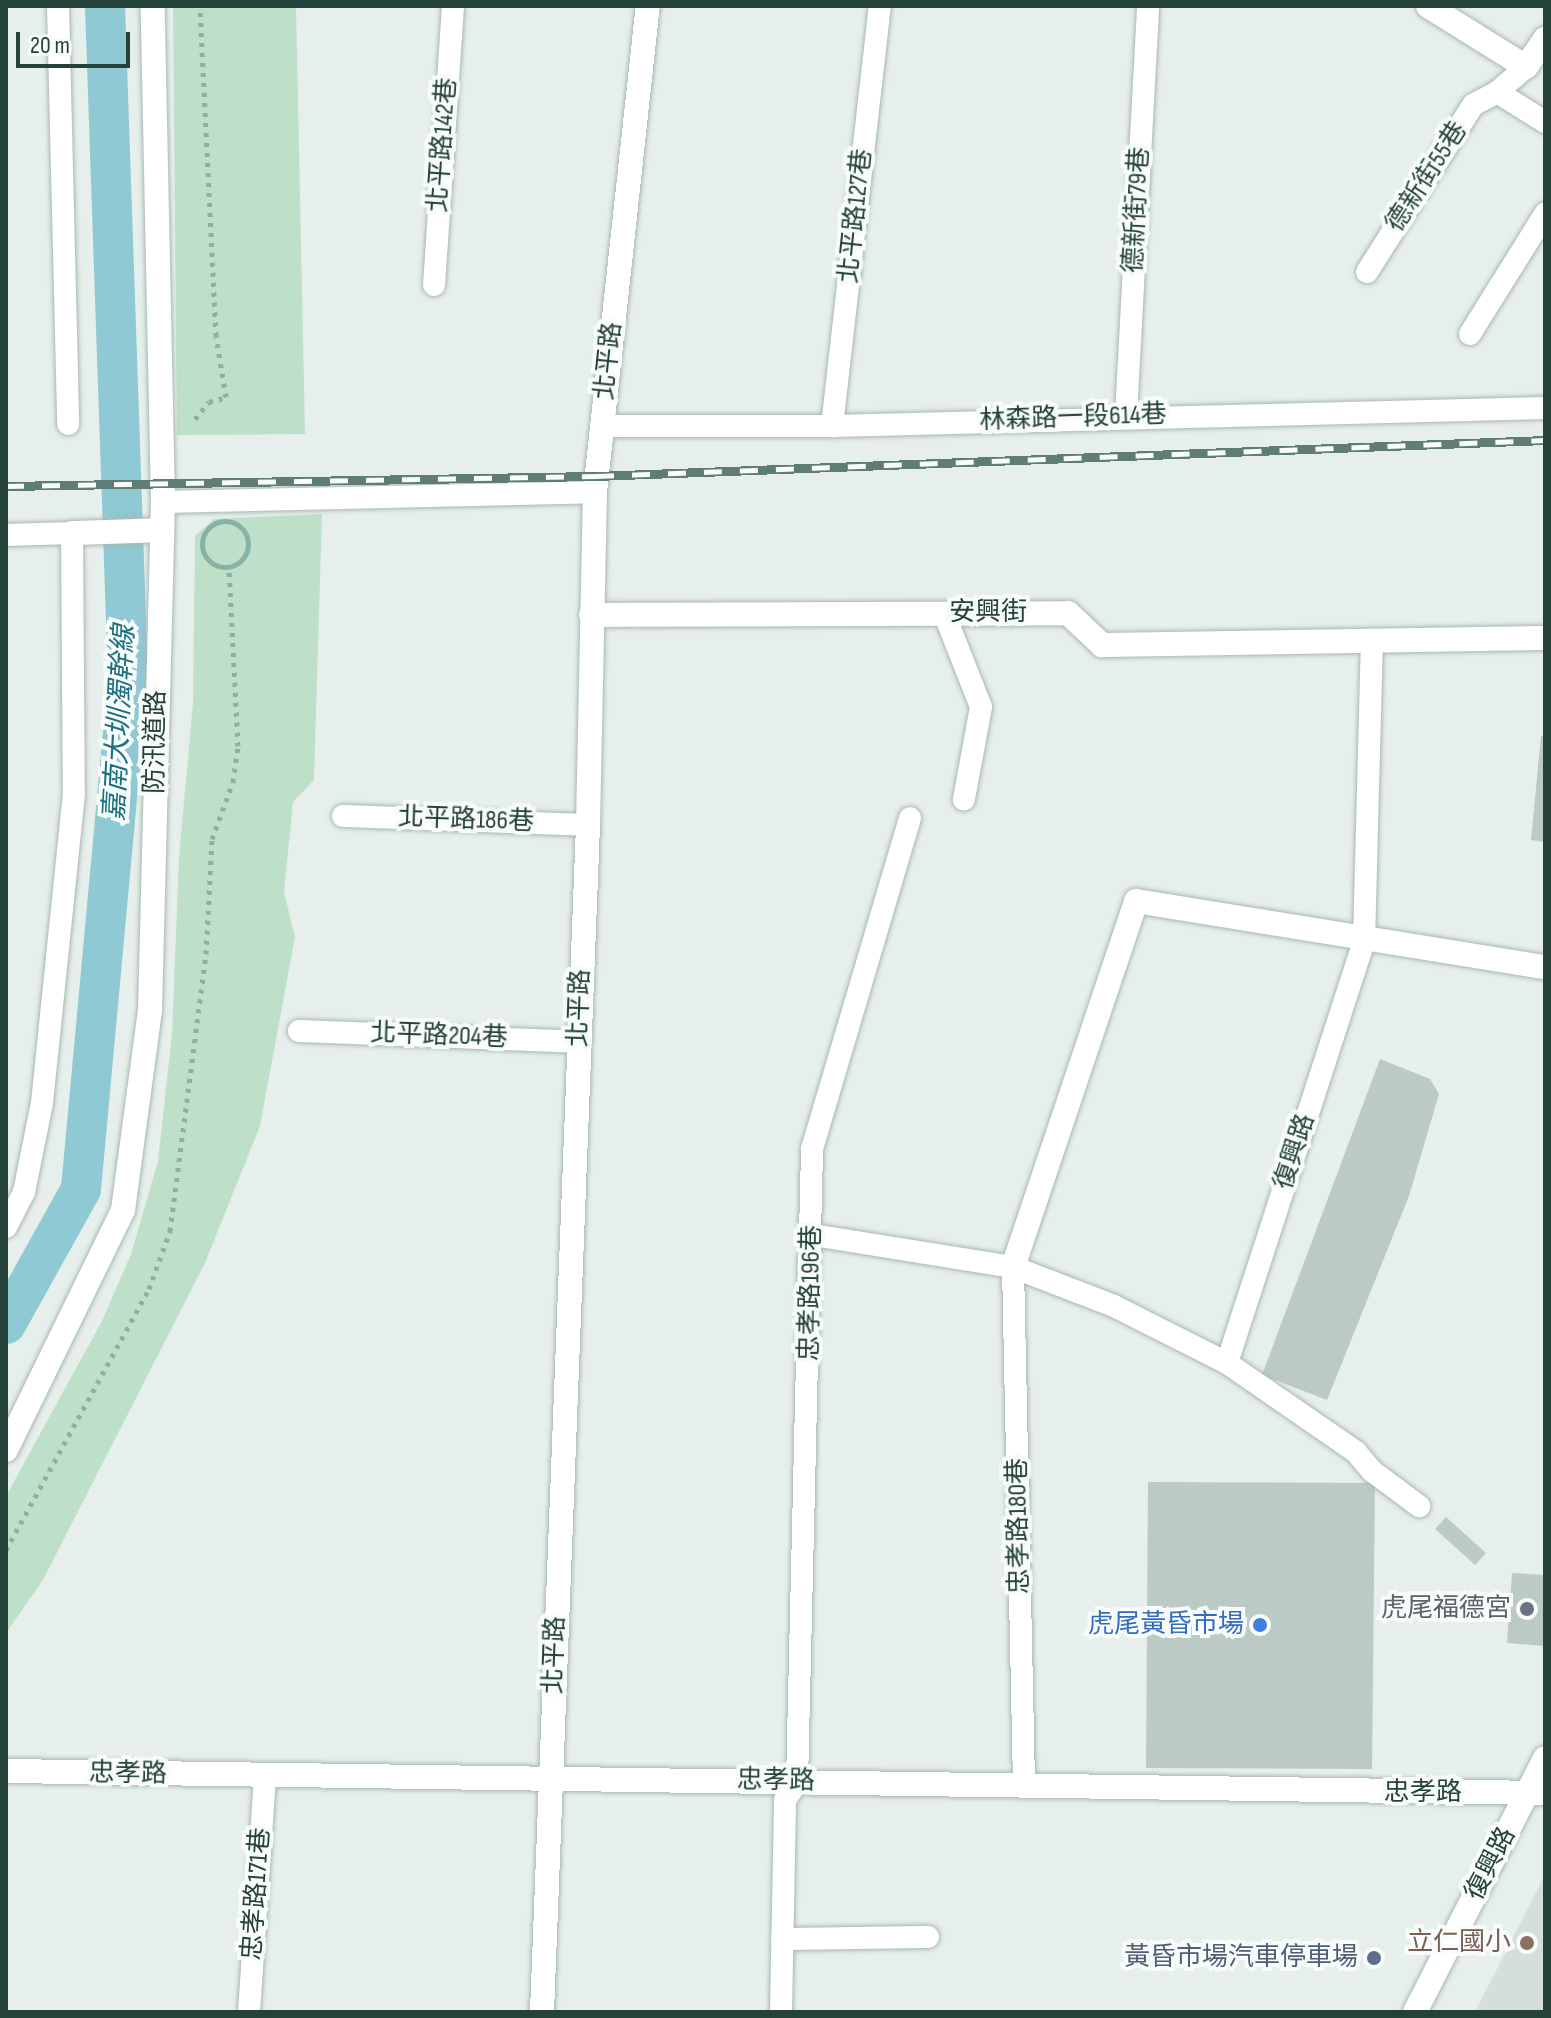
<!DOCTYPE html>
<html>
<head>
<meta charset="utf-8">
<style>
	body { margin:0 }
	#map { position:relative; width:1551px; height:2018px; overflow:hidden; background:#e6efeb; font-family:"Sofia Sans Condensed","Noto Sans TC",sans-serif }
	div>[style] { position:absolute }
	.built>* { inset:0; background:#d4dfda }
	.green>* { inset:0; background:#bfe0c8 }
	.canal>* { height:40px; margin:-20px; padding:0 20px; transform-origin:20px; border-radius:20px; background:#8ec9d4 }
	.building>* { inset:0; background:#bbcac4 }
	.path>* { height:5px; margin-top:-2.5px; transform-origin:0; background:repeating-linear-gradient(90deg,#86b3a5 0 4px,transparent 0 10px) }
	.path>.ring { margin:-2.5px; padding:0; box-sizing:content-box; background:none; border:5px solid #86b3a5; border-radius:50% }
	.roads { filter:drop-shadow(0 0 2px #a8b8b2) drop-shadow(0 0 2px #a8b8b2) }
	.lane>* { height:22px; margin:-11px; padding:0 11px; transform-origin:11px; border-radius:11px; background:#fff }
	.street>* { height:24px; margin:-12px; padding:0 12px; transform-origin:12px; border-radius:12px; background:#fff }
	.rail>* { height:9px; margin-top:-4.5px; transform-origin:0; background:repeating-linear-gradient(90deg,#f7fbf9 0 18px,#5f7d75 0 36px); box-sizing:border-box; border-block:2px solid #5f7d75 }
	.dots>* { width:22px; height:22px; translate:-50% -50%; box-sizing:border-box; border:4px solid #f7fbf9; border-radius:50% }
	span { translate:-50% -50%; white-space:nowrap; text-align:center; line-height:1.15; -webkit-text-stroke:8px #f7fbf9; paint-order:stroke }
	.street-label { font-size:26px; color:#24423a }
	.worship-label { font-size:26px; color:#5b616d }
	.right { translate:-100% -50%; text-align:right }
	.shop-label { font-size:26px; color:#366cbe }
	.education-label { font-size:26px; color:#785e54 }
	.service-label { font-size:26px; color:#4e5e75 }
	.water-label { font-size:28px; color:#1c6f80; font-style:italic }
	.frame { position:absolute; inset:0; border:8px solid #24423a; pointer-events:none }
	.scale { position:absolute; left:16px; top:32px; width:114px; height:36px; box-sizing:border-box; border:4px solid #24423a; border-top:0; padding-left:10px; font-size:24px; line-height:28px; white-space:nowrap; color:#24423a; -webkit-text-stroke:6px #f7fbf9; paint-order:stroke }
</style>
</head>
<body>
<div id="map">
	<div class="built">
		<i style="clip-path:polygon(1545px 1875px,1545px 2012px,1475px 2012px)"></i>
	</div>
	<div class="green">
		<i style="clip-path:polygon(173px 6px,296px 6px,305px 434px,177px 435px)"></i>
		<i style="clip-path:polygon(322px 514px,314px 780px,293px 802px,284px 892px,295px 937px,260px 1126px,205px 1263px,43px 1580px,6px 1633px,6px 1496px,102px 1321px,131px 1254px,158px 1161px,172px 1034px,179px 857px,193px 703px,195px 536px,214px 519px)"></i>
	</div>
	<div class="canal">
		<i style="left:6px;top:1324px;width:154px;rotate:-60.9deg"></i>
		<i style="left:81px;top:1189px;width:513px;rotate:-84.74deg"></i>
		<i style="left:128px;top:678px;width:672px;rotate:-91.96deg"></i>
	</div>
	<div class="building">
		<i style="clip-path:polygon(1541px 736px,1545px 736px,1545px 842px,1531px 840px)"></i>
		<i style="clip-path:polygon(1380px 1059px,1430px 1079px,1439px 1094px,1409px 1196px,1327px 1400px,1262px 1375px)"></i>
		<i style="clip-path:polygon(1148px 1482px,1375px 1483px,1372px 1769px,1146px 1768px)"></i>
		<i style="clip-path:polygon(1446px 1517px,1486px 1553px,1475px 1565px,1435px 1529px)"></i>
		<i style="clip-path:polygon(1512px 1573px,1545px 1575px,1545px 1646px,1507px 1643px)"></i>
	</div>
	<div class="path">
		<i style="left:195px;top:419px;width:22px;rotate:-51deg"></i>
		<i style="left:209px;top:402px;width:18px;rotate:-16deg"></i>
		<i style="left:226px;top:397px;width:62px;rotate:-99.3deg"></i>
		<i style="left:216px;top:336px;width:330px;rotate:-92.8deg"></i>
		<i class="ring" style="left:202px;top:521px;width:41px;height:41px"></i>
		<i style="left:6px;top:1550px;width:298px;rotate:-61.3deg"></i>
		<i style="left:149px;top:1289px;width:62px;rotate:-70.1deg"></i>
		<i style="left:170px;top:1231px;width:279px;rotate:-82.6deg"></i>
		<i style="left:206px;top:954px;width:115px;rotate:-87deg"></i>
		<i style="left:212px;top:839px;width:61px;rotate:-69.8deg"></i>
		<i style="left:233px;top:782px;width:36px;rotate:-82deg"></i>
		<i style="left:238px;top:746px;width:180px;rotate:-92.9deg"></i>
	</div>
	<div class="roads">
		<div class="lane">
			<i style="left:58px;top:6px;width:418px;rotate:88.6deg"></i>
			<i style="left:1526px;top:67px;width:38px;rotate:139deg"></i>
			<i style="left:1497px;top:92px;width:57px;rotate:32deg"></i>
			<i style="left:1367px;top:272px;width:198px;rotate:-57.6deg"></i>
			<i style="left:1473px;top:105px;width:27px;rotate:-28deg"></i>
			<i style="left:434px;top:285px;width:280px;rotate:-86.1deg"></i>
			<i style="left:1470px;top:334px;width:142px;rotate:-58deg"></i>
			<i style="left:1126px;top:415px;width:410px;rotate:-86.9deg"></i>
			<i style="left:602px;top:426px;width:230px"></i>
			<i style="left:832px;top:426px;width:713px;rotate:-1.45deg"></i>
			<i style="left:832px;top:426px;width:423px;rotate:-83.5deg"></i>
			<i style="left:163px;top:502px;width:432px;rotate:-1.3deg"></i>
			<i style="left:6px;top:535px;width:66px;rotate:-1.7deg"></i>
			<i style="left:72px;top:533px;width:260px;rotate:89.6deg"></i>
			<i style="left:74px;top:793px;width:312px;rotate:95.9deg"></i>
			<i style="left:42px;top:1103px;width:91px;rotate:101.4deg"></i>
			<i style="left:24px;top:1192px;width:39px;rotate:117deg"></i>
			<i style="left:944px;top:613px;width:101px;rotate:68.5deg"></i>
			<i style="left:981px;top:707px;width:94px;rotate:100.5deg"></i>
			<i style="left:343px;top:816px;width:245px;rotate:2.1deg"></i>
			<i style="left:299px;top:1031px;width:280px;rotate:2.2deg"></i>
			<i style="left:813px;top:1235px;width:203px;rotate:9.1deg"></i>
			<i style="left:1013px;top:1267px;width:108px;rotate:21.1deg"></i>
			<i style="left:1114px;top:1306px;width:127px;rotate:26.8deg"></i>
			<i style="left:1227px;top:1363px;width:157px;rotate:34.6deg"></i>
			<i style="left:1356px;top:1452px;width:25px;rotate:50deg"></i>
			<i style="left:1372px;top:1471px;width:59px;rotate:36.7deg"></i>
			<i style="left:1013px;top:1267px;width:517px;rotate:88.78deg"></i>
			<i style="left:1227px;top:1363px;width:443px;rotate:-72deg"></i>
			<i style="left:1364px;top:942px;width:302px;rotate:-88.5deg"></i>
			<i style="left:782px;top:1939px;width:146px;rotate:-0.8deg"></i>
			<i style="left:249px;top:2012px;width:236px;rotate:-86.1deg"></i>
			<i style="left:781px;top:2012px;width:212px;rotate:-88.9deg"></i>
			<i style="left:785px;top:1800px;width:22px;rotate:-56deg"></i>
			<i style="left:797px;top:1782px;width:633px;rotate:-88.64deg"></i>
			<i style="left:812px;top:1149px;width:345px;rotate:-73.5deg"></i>
		</div>
		<div class="street">
			<i style="left:1428px;top:6px;width:115px;rotate:31.9deg"></i>
			<i style="left:1526px;top:67px;width:34px;rotate:-56deg"></i>
			<i style="left:72px;top:533px;width:89px;rotate:-1.9deg"></i>
			<i style="left:591px;top:615px;width:477px;rotate:-0.2deg"></i>
			<i style="left:1068px;top:613px;width:47px;rotate:43.3deg"></i>
			<i style="left:1102px;top:645px;width:443px;rotate:-0.9deg"></i>
			<i style="left:1013px;top:1267px;width:386px;rotate:-71.4deg"></i>
			<i style="left:1136px;top:901px;width:414px;rotate:9.2deg"></i>
			<i style="left:6px;top:1450px;width:267px;rotate:-64deg"></i>
			<i style="left:123px;top:1210px;width:202px;rotate:-82.3deg"></i>
			<i style="left:150px;top:1010px;width:508px;rotate:-88.53deg"></i>
			<i style="left:163px;top:502px;width:496px;rotate:-91.2deg"></i>
			<i style="left:6px;top:1771px;width:1539px;rotate:0.82deg"></i>
			<i style="left:542px;top:2012px;width:1188px;rotate:-87.78deg"></i>
			<i style="left:588px;top:825px;width:333px;rotate:-88.8deg"></i>
			<i style="left:595px;top:492px;width:489px;rotate:-83.8deg"></i>
			<i style="left:1415px;top:2012px;width:285px;rotate:-62.9deg"></i>
		</div>
	</div>
	<div class="rail">
		<i style="left:6px;top:486px;width:590px;rotate:-0.97deg"></i>
		<i style="left:596px;top:476px;width:950px;rotate:-2.17deg"></i>
	</div>
	<div class="dots">
		<i style="left:1527px;top:1609px;background:#6b7280"></i>
		<i style="left:1260px;top:1625px;background:#3f7fe0"></i>
		<i style="left:1527px;top:1943px;background:#8d6e63"></i>
		<i style="left:1374px;top:1958px;background:#5c6f8a"></i>
	</div>
	<div class="street-label">
		<span style="left:443px;top:145px;rotate:-86deg">北平路142巷</span>
		<span style="left:1427px;top:177px;rotate:-57deg">德新街55巷</span>
		<span style="left:1137px;top:210px;rotate:-87deg">德新街79巷</span>
		<span style="left:856px;top:216px;rotate:-84deg">北平路127巷</span>
		<span style="left:609px;top:361px;rotate:-84deg">北平路</span>
		<span style="left:1073px;top:418px;rotate:-2deg">林森路一段614巷</span>
		<span style="left:988px;top:613px">安興街</span>
		<span style="left:156px;top:742px;rotate:-89deg">防汛道路</span>
		<span style="left:466px;top:820px;rotate:2deg">北平路186巷</span>
		<span style="left:580px;top:1008px;rotate:-88deg">北平路</span>
		<span style="left:439px;top:1036px;rotate:2deg">北平路204巷</span>
		<span style="left:1295px;top:1152px;rotate:-72deg">復興路</span>
		<span style="left:811px;top:1293px;rotate:-89deg">忠孝路196巷</span>
		<span style="left:1019px;top:1526px;rotate:-91deg">忠孝路180巷</span>
		<span style="left:555px;top:1655px;rotate:-88deg">北平路</span>
		<span style="left:128px;top:1774px;rotate:1deg">忠孝路</span>
		<span style="left:776px;top:1781px;rotate:1deg">忠孝路</span>
		<span style="left:1423px;top:1793px">忠孝路</span>
		<span style="left:1491px;top:1864px;rotate:-63deg">復興路</span>
		<span style="left:257px;top:1894px;rotate:-86deg">忠孝路171巷</span>
	</div>
	<div class="worship-label">
		<span class="right" style="left:1511px;top:1609px">虎尾福德宮</span>
	</div>
	<div class="shop-label">
		<span class="right" style="left:1244px;top:1625px">虎尾黃昏市場</span>
	</div>
	<div class="education-label">
		<span class="right" style="left:1511px;top:1943px">立仁國小</span>
	</div>
	<div class="service-label">
		<span class="right" style="left:1358px;top:1958px">黃昏市場汽車停車場</span>
	</div>
	<div class="water-label">
		<span style="left:120px;top:723px;rotate:-87deg">嘉南大圳濁幹線</span>
	</div>
	<div class="frame"></div>
	<div class="scale">20 m</div>
</div>
</body>
</html>
